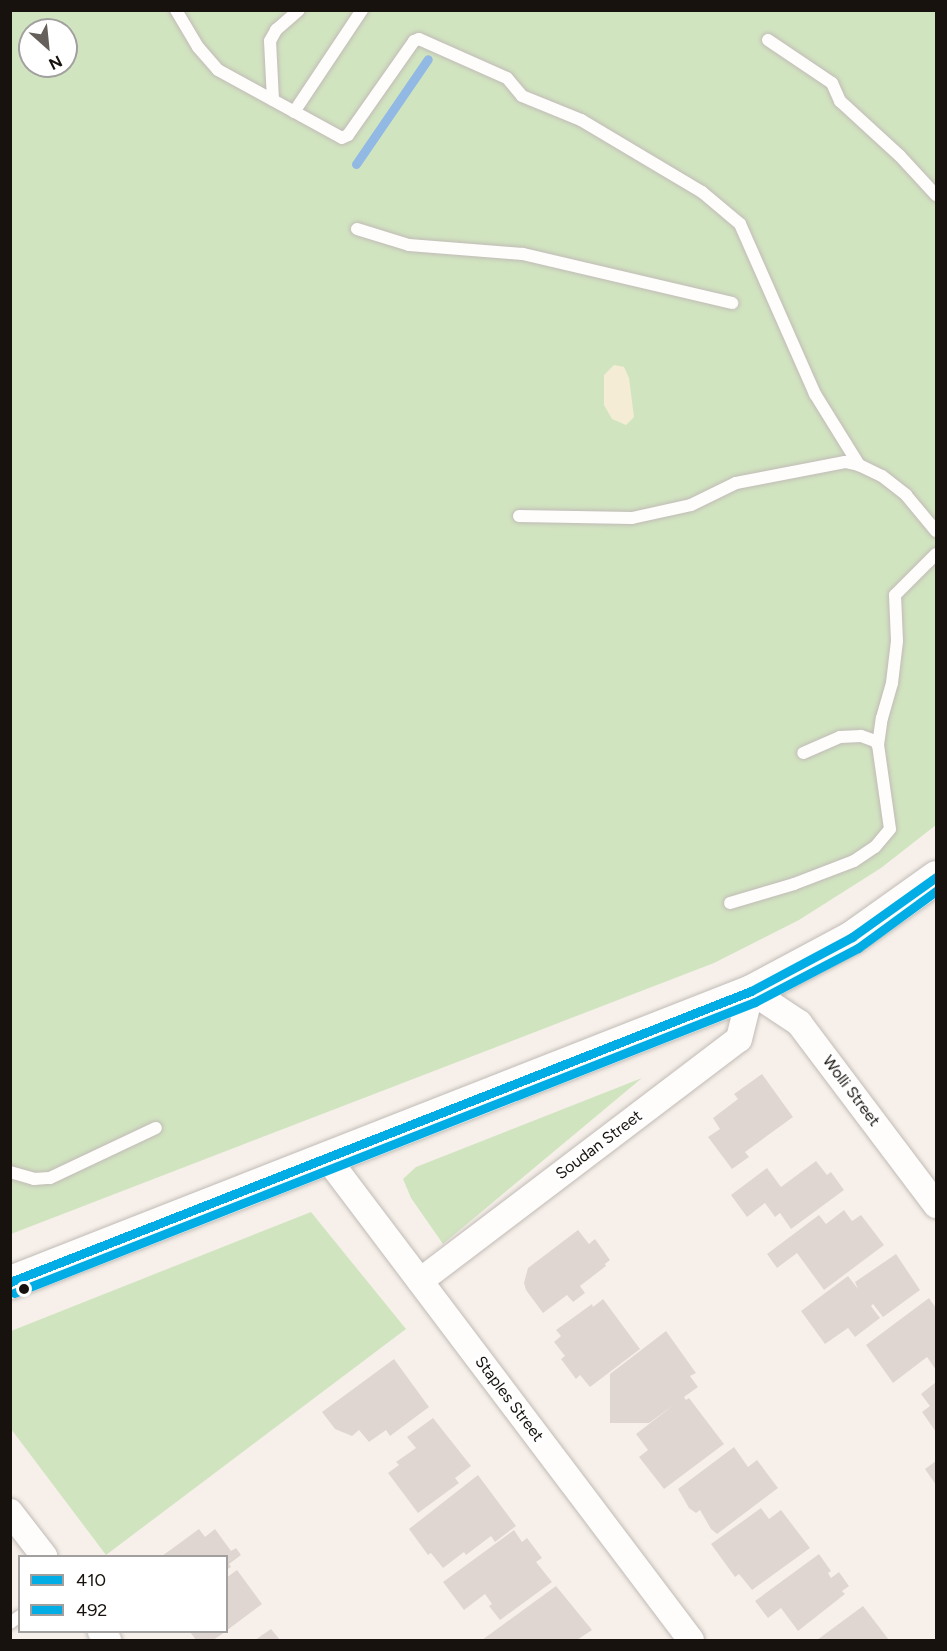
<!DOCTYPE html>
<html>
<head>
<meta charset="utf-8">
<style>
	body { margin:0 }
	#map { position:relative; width:947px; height:1651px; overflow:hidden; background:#f7f0ea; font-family:Figtree,sans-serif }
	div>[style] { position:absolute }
	.green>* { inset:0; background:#d1e4c0 }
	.sand>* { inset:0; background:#f4ecd5 }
	.stream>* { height:9px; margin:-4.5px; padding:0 4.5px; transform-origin:4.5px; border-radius:4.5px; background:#91b9e4 }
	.building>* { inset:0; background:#e0d6d1 }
	.roads { filter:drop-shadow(0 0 2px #c1bbb6) drop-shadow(0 0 2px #c1bbb6) }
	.service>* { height:12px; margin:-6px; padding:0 6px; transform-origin:6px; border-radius:6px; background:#fefdfc }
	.minor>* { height:26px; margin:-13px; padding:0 13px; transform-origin:13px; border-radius:13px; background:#fefdfc }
	.primary>* { height:33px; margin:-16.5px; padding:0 16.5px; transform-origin:16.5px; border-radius:16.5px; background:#fefdfc }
	.bus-1>* { height:9px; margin:-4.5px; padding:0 4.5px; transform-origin:4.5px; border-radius:4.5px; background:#01ade4 }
	.bus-2>* { height:9px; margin:-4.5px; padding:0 4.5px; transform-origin:4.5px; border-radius:4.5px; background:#01ade4 }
	.dots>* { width:16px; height:16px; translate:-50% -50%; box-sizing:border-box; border:3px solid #fff; border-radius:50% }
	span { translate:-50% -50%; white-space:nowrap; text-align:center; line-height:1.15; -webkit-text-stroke:6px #fff; paint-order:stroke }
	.street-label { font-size:16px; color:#17120e }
	.frame { position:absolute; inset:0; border:12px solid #17120e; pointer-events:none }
	.legend { position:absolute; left:18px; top:1555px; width:210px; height:78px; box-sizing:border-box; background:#fff; border:2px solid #a2a09f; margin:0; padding:8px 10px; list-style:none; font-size:18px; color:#17120e }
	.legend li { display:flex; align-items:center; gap:12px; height:30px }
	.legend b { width:30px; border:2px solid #a2a09f }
	.north { position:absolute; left:18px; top:18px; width:60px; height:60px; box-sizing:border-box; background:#fff; border:2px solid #a2a09f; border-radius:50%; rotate:153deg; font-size:16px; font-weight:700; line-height:24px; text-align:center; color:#17120e }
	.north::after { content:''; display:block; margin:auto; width:21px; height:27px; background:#65605b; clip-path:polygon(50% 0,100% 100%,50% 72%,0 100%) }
</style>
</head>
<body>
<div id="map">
	<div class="green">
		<i style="clip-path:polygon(evenodd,11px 11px,936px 11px,936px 825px,881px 868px,799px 920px,714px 963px,11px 1234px,11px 11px,30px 30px,66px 30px,66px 66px,30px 66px,30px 30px)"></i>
		<i style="clip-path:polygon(642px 1078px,443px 1244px,411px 1198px,403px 1179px,416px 1167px)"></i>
		<i style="clip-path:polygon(311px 1212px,406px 1329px,106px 1555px,11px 1429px,11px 1331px)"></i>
	</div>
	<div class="sand">
		<i style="clip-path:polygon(614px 365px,624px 367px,629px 378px,634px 417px,626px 425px,612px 419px,604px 405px,604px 375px)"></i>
	</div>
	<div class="stream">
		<i style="left:356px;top:164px;width:127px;rotate:-55.6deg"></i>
	</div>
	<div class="building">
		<i style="clip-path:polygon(762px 1074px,793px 1117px,745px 1152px,749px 1157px,732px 1169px,708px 1137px,720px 1129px,713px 1118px,738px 1099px,734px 1094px)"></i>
		<i style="clip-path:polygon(816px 1161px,827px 1175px,831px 1172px,844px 1190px,791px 1229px,780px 1213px,775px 1217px,765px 1203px,747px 1217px,731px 1195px,767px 1168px,781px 1187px)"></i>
		<i style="clip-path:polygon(844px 1210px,852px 1221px,861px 1215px,884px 1245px,824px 1290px,797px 1253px,777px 1268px,767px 1254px,819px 1215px,826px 1224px)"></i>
		<i style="clip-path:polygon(578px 1230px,589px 1244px,595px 1239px,610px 1260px,605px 1264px,606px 1266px,580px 1286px,585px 1293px,573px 1302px,567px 1295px,543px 1313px,526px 1290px,524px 1283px,528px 1268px)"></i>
		<i style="clip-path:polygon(896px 1254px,920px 1290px,883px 1317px,873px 1304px,871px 1306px,880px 1318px,855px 1337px,848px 1328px,825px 1344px,801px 1311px,848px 1276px,858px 1289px,855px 1282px)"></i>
		<i style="clip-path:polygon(929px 1298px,936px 1308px,936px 1370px,927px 1357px,893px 1383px,866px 1345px)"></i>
		<i style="clip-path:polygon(603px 1299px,640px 1349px,590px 1387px,580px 1375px,576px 1379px,561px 1359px,565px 1356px,554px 1342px,561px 1336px,556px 1330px,592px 1304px,593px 1307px)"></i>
		<i style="clip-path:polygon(666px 1331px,696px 1373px,690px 1376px,698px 1387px,684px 1397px,686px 1400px,689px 1398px,724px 1444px,664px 1489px,639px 1457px,648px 1450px,636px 1434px,675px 1404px,649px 1423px,610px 1423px,610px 1374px)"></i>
		<i style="clip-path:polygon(394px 1359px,429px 1407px,390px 1436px,386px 1430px,369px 1442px,359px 1430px,352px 1436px,335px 1429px,322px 1412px)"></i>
		<i style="clip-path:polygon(936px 1382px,936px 1432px,922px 1412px,930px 1406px,921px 1394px)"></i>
		<i style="clip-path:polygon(433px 1418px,471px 1466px,455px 1478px,459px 1483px,418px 1513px,388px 1473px,399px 1465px,396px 1462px,416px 1448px,407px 1437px)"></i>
		<i style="clip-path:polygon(734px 1447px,748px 1467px,757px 1460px,778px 1488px,717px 1534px,711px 1529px,700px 1510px,696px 1513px,689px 1508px,678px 1489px)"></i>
		<i style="clip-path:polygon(936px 1461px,936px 1485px,925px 1469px)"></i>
		<i style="clip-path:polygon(478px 1475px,516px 1526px,495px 1542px,491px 1536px,466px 1555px,464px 1552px,443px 1568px,431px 1553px,428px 1555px,409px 1529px)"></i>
		<i style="clip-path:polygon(761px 1508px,769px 1519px,781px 1510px,810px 1548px,752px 1590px,739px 1574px,735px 1577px,711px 1544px)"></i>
		<i style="clip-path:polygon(199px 1529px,205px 1537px,215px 1529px,231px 1551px,236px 1548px,241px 1555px,229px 1564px,231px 1567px,226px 1570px,226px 1556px,162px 1556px)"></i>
		<i style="clip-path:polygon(514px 1530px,522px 1542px,527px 1538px,542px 1558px,536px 1562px,552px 1582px,500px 1620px,489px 1606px,492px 1604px,485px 1594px,464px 1610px,443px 1582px)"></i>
		<i style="clip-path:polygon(819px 1554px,831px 1571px,828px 1573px,831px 1578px,839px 1572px,849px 1586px,842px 1591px,845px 1594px,798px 1631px,781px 1608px,768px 1618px,755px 1601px)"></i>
		<i style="clip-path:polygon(237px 1570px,262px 1604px,226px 1631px,226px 1578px)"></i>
		<i style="clip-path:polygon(556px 1586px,592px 1630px,577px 1640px,482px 1640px)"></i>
		<i style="clip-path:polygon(863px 1606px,889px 1640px,817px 1640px)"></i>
		<i style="clip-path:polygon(271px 1629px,280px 1640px,255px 1640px)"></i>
		<i style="clip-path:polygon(190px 1632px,225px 1632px,213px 1640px,196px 1640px)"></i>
	</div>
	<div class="roads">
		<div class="service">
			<i style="left:176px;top:10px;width:43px;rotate:59.3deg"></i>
			<i style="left:198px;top:47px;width:30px;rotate:49deg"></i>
			<i style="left:218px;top:70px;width:141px;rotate:28.7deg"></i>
			<i style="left:342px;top:138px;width:7px;rotate:-27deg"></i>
			<i style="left:348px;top:135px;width:115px;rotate:-54.9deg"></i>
			<i style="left:414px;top:41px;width:5px;rotate:-22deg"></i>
			<i style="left:419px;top:39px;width:96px;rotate:23.9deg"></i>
			<i style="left:507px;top:78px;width:23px;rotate:50deg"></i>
			<i style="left:522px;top:96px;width:64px;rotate:22.1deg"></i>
			<i style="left:581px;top:120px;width:141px;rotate:30.8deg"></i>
			<i style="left:702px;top:192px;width:50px;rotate:40.1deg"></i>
			<i style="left:740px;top:224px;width:186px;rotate:66.2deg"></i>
			<i style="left:815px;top:394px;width:84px;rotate:58.2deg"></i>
			<i style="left:768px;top:40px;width:77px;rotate:33.9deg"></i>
			<i style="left:832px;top:83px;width:20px;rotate:66deg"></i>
			<i style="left:840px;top:101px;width:81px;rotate:42.5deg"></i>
			<i style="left:900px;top:156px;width:53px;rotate:47.3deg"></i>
			<i style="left:273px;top:100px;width:59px;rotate:-92.9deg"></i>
			<i style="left:270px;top:41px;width:13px;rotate:-61deg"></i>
			<i style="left:276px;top:30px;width:30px;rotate:-41deg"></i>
			<i style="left:294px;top:112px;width:123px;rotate:-56.3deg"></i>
			<i style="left:357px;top:229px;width:54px;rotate:17.1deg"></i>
			<i style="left:409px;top:245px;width:114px;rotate:4.5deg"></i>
			<i style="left:523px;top:254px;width:215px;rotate:13.2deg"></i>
			<i style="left:519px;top:516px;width:113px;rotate:1deg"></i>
			<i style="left:632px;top:518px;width:60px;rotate:-12.4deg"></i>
			<i style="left:691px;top:505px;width:50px;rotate:-26.1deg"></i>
			<i style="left:736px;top:483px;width:111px;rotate:-10.9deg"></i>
			<i style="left:845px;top:462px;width:14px;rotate:12deg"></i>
			<i style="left:859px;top:465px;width:25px;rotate:26deg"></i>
			<i style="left:882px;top:476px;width:31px;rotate:38deg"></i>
			<i style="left:906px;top:495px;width:47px;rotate:50.2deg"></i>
			<i style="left:878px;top:745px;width:27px;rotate:-82deg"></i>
			<i style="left:882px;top:718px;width:36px;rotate:-74deg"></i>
			<i style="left:892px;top:683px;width:42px;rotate:-83.2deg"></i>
			<i style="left:897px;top:641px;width:46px;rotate:-92.5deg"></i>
			<i style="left:895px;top:595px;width:58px;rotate:-45deg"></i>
			<i style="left:730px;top:903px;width:67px;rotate:-16.5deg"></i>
			<i style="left:794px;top:884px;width:64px;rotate:-21deg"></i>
			<i style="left:854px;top:861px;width:25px;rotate:-34deg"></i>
			<i style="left:875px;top:847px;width:23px;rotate:-50deg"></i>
			<i style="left:890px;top:829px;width:85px;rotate:-98.1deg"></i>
			<i style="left:878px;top:745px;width:5px;rotate:-127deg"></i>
			<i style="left:875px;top:741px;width:15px;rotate:-160deg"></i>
			<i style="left:861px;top:736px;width:21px;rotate:177deg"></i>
			<i style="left:840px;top:737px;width:40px;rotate:156.6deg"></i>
			<i style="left:10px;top:1172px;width:25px;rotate:16deg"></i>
			<i style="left:34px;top:1179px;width:16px;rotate:-4deg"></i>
			<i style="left:50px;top:1178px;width:117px;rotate:-25.3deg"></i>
			<i style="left:10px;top:1623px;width:12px;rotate:-35deg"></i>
		</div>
		<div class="minor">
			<i style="left:327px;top:1158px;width:604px;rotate:52.94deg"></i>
			<i style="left:420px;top:1281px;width:400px;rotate:-37.2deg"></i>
			<i style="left:739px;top:1039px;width:49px;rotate:-76deg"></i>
			<i style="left:751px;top:991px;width:58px;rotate:33.7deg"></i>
			<i style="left:799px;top:1023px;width:228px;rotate:53deg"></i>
			<i style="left:10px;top:1512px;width:56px;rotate:52.3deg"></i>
			<i style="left:101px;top:1632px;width:11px;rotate:49deg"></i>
		</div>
		<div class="primary">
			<i style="left:10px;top:1282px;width:796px;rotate:-21.44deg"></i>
			<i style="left:751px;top:991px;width:115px;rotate:-28.1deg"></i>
			<i style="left:852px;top:937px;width:103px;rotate:-35.5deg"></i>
		</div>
	</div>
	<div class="bus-1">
		<i style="left:10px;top:1282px;width:796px;rotate:-21.44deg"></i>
		<i style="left:751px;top:991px;width:115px;rotate:-28.1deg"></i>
		<i style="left:852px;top:937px;width:103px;rotate:-35.5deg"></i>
	</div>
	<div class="bus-2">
		<i style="left:14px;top:1293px;width:796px;rotate:-21.44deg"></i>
		<i style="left:755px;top:1002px;width:116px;rotate:-27.7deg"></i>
		<i style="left:858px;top:948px;width:97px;rotate:-36.2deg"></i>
	</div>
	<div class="dots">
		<i style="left:24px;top:1289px;background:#17120e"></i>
	</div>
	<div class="street-label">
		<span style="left:851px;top:1091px;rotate:53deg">Wolli Street</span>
		<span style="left:599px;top:1145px;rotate:-37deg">Soudan Street</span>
		<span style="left:509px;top:1399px;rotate:53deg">Staples Street</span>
	</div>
	<div class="frame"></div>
	<ul class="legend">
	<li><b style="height:8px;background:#01ade4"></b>410</li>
	<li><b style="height:8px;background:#01ade4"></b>492</li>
	</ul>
	<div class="north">N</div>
</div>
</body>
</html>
